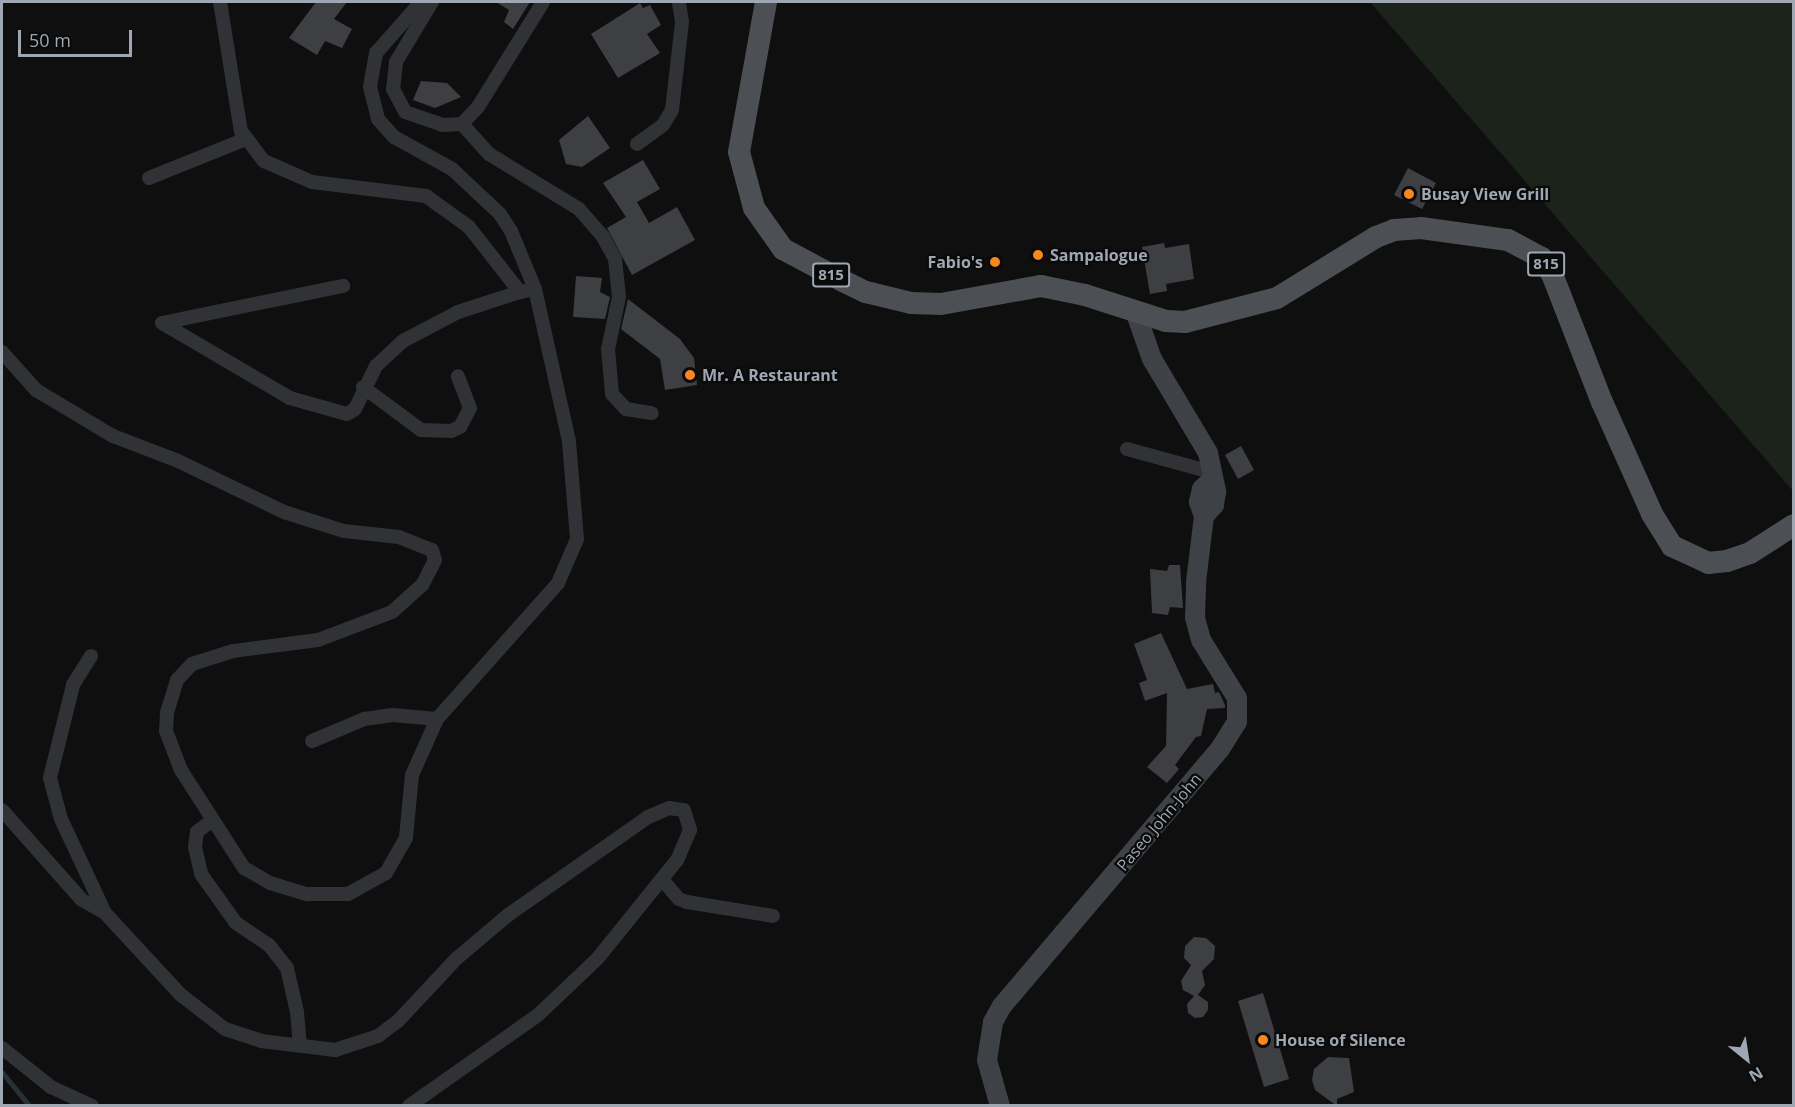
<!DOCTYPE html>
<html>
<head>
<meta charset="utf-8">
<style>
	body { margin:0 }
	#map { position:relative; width:1795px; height:1107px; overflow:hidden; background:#0f0f10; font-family:"Open Sans",sans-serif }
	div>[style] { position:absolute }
	.green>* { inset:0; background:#1b231b }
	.stream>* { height:4.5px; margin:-2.25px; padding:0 2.25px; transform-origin:2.25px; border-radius:2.25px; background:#273236 }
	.building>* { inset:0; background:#3e3f43 }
	.street>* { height:14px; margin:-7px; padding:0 7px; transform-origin:7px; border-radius:7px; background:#303235 }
	.secondary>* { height:20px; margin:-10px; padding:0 10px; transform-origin:10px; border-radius:10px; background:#3e4145 }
	.primary>* { height:22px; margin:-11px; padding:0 11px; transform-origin:11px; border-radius:11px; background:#4c4f54 }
	.dots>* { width:16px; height:16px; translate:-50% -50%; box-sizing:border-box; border:3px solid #0a0a0b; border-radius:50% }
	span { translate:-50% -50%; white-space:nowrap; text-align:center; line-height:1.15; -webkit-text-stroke:4.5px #0a0a0b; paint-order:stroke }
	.shield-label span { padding:2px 4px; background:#0a0a0b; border:2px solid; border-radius:4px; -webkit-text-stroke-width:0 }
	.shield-label { font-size:15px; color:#9fa8b2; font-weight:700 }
	.poi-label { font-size:16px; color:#9fa8b2; font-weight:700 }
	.left { translate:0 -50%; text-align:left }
	.right { translate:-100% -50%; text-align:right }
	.street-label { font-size:16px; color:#9fa8b2 }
	.frame { position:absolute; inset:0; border:3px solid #9fa8b2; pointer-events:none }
	.north { position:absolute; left:1717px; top:1029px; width:60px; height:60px; -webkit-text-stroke:4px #0a0a0b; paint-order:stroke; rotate:150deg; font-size:16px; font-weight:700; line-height:24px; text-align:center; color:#9fa8b2 }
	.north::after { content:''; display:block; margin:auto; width:21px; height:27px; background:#9fa8b2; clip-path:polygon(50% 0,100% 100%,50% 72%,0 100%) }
	.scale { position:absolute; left:18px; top:30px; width:114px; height:27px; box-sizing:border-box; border:3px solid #9fa8b2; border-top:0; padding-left:8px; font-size:18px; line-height:21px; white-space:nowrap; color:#9fa8b2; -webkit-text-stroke:4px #0a0a0b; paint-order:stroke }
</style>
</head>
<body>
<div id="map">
	<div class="green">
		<i style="clip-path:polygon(1370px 2px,1793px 2px,1793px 491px)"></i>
	</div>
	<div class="stream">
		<i style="left:2px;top:1072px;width:44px;rotate:50.5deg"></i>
	</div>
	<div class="building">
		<i style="clip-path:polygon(316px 2px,347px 2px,334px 19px,352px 29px,342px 48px,325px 41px,317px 55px,289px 38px)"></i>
		<i style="clip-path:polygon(496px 2px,530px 2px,513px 29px,504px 22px,509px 10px)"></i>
		<i style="clip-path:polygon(640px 3px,643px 8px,650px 5px,661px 25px,647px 34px,660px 53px,618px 78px,591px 34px)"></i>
		<i style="clip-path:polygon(421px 81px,447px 83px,461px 97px,435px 108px,413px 100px)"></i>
		<i style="clip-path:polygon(588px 116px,610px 148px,582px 167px,566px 164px,559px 140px)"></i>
		<i style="clip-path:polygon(643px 160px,660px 189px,637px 202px,649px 223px,677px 207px,695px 240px,632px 275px,607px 228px,626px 217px,603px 183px)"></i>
		<i style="clip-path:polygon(1408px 168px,1436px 183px,1422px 209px,1394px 195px)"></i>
		<i style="clip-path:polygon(1164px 243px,1165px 248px,1189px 244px,1194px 279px,1166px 284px,1167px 291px,1150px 294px,1142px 247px)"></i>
		<i style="clip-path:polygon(576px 276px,602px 278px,600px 292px,610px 297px,605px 319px,573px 317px)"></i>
		<i style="clip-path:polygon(628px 299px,680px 339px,694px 358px,697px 385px,665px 390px,660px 359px,621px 329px)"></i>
		<i style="clip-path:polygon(1241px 446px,1254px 470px,1238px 479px,1225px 455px)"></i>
		<i style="clip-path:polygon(1169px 565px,1180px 565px,1183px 608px,1170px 607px,1168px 615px,1152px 613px,1150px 569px,1167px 571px)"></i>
		<i style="clip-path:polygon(1161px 633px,1187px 689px,1213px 684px,1215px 693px,1219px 692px,1225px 705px,1225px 708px,1207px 709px,1201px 736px,1196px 737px,1175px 765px,1179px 769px,1167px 783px,1147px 767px,1166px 746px,1167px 693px,1145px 701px,1139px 683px,1147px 680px,1134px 644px)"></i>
		<i style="clip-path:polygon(1194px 937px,1206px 938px,1215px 946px,1214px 959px,1202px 971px,1205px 985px,1198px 995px,1208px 1002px,1208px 1010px,1203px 1017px,1195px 1018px,1188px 1013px,1187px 1004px,1194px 996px,1183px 990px,1181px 981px,1191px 965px,1184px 958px,1185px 946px)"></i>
		<i style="clip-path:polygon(1263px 993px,1289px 1079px,1264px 1087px,1238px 1001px)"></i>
		<i style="clip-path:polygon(1328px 1057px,1349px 1058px,1354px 1092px,1337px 1099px,1337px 1106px,1315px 1090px,1312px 1080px,1314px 1069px)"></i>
	</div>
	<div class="street">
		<i style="left:220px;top:2px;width:131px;rotate:80.8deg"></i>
		<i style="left:241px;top:131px;width:38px;rotate:53deg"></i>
		<i style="left:264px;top:161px;width:52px;rotate:23.6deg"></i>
		<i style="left:312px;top:182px;width:115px;rotate:7deg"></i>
		<i style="left:426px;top:196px;width:53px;rotate:35.8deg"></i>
		<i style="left:469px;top:227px;width:83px;rotate:51.9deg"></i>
		<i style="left:520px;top:292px;width:15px;rotate:-11deg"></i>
		<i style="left:432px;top:2px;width:70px;rotate:121deg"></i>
		<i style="left:396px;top:62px;width:27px;rotate:96deg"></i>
		<i style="left:393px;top:89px;width:26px;rotate:62deg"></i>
		<i style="left:405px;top:112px;width:39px;rotate:19deg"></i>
		<i style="left:442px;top:125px;width:20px;rotate:-3deg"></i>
		<i style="left:462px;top:124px;width:23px;rotate:-47deg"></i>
		<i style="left:478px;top:107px;width:123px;rotate:-58.2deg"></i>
		<i style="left:462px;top:124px;width:40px;rotate:48deg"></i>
		<i style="left:489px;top:154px;width:105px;rotate:31.4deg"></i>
		<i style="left:579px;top:209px;width:37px;rotate:49deg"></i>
		<i style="left:603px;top:237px;width:25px;rotate:61deg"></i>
		<i style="left:615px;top:259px;width:38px;rotate:84deg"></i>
		<i style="left:619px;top:297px;width:53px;rotate:101.9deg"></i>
		<i style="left:608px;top:349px;width:45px;rotate:84.9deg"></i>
		<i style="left:612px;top:394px;width:21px;rotate:47deg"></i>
		<i style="left:626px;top:409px;width:26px;rotate:9deg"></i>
		<i style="left:637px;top:144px;width:32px;rotate:-36deg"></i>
		<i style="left:663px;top:125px;width:17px;rotate:-59deg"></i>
		<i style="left:672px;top:110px;width:89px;rotate:-83.5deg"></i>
		<i style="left:682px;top:22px;width:20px;rotate:-99deg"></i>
		<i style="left:149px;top:178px;width:105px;rotate:-21.9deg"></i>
		<i style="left:162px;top:323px;width:148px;rotate:30.4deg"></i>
		<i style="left:290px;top:398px;width:59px;rotate:15.7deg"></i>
		<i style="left:347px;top:414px;width:9px;rotate:-32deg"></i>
		<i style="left:355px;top:409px;width:48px;rotate:-64deg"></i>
		<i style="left:376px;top:366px;width:37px;rotate:-43deg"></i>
		<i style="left:403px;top:341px;width:62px;rotate:-27.8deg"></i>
		<i style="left:458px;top:312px;width:65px;rotate:-17.9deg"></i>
		<i style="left:162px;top:323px;width:185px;rotate:-11.6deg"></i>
		<i style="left:2px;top:352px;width:51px;rotate:48.2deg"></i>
		<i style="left:36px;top:390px;width:90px;rotate:30.9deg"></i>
		<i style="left:113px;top:436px;width:70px;rotate:21deg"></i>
		<i style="left:178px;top:461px;width:118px;rotate:25.7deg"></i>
		<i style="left:284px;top:512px;width:63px;rotate:17.6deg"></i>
		<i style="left:344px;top:531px;width:55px;rotate:6.2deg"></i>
		<i style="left:399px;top:537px;width:35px;rotate:22deg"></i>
		<i style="left:432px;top:550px;width:10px;rotate:73deg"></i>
		<i style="left:435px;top:560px;width:28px;rotate:117deg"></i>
		<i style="left:422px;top:585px;width:40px;rotate:138deg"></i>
		<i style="left:392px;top:612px;width:79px;rotate:159.3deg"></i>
		<i style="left:318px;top:640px;width:86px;rotate:172.6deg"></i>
		<i style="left:233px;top:651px;width:43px;rotate:162.4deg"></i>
		<i style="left:192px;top:664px;width:22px;rotate:133deg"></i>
		<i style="left:177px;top:680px;width:34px;rotate:107deg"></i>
		<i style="left:167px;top:713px;width:18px;rotate:93deg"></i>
		<i style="left:166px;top:731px;width:42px;rotate:69deg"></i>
		<i style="left:181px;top:770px;width:117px;rotate:57.3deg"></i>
		<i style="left:244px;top:868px;width:30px;rotate:30deg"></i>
		<i style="left:270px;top:883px;width:39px;rotate:17deg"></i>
		<i style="left:307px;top:894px;width:41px"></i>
		<i style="left:348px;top:894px;width:43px;rotate:-28.9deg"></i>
		<i style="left:386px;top:873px;width:40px;rotate:-60.3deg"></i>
		<i style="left:406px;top:838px;width:63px;rotate:-84.6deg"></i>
		<i style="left:412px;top:775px;width:61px;rotate:-65.9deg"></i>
		<i style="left:437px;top:719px;width:182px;rotate:-48.3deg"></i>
		<i style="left:558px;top:583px;width:48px;rotate:-66.6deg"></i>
		<i style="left:577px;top:539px;width:98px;rotate:-94.7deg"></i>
		<i style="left:569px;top:441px;width:156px;rotate:-102.6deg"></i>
		<i style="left:535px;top:289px;width:63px;rotate:-112.5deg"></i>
		<i style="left:511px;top:231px;width:20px;rotate:-123deg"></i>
		<i style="left:500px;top:214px;width:66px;rotate:-136.8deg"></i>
		<i style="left:452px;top:169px;width:66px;rotate:-151.1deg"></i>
		<i style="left:394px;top:137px;width:24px;rotate:-132deg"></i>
		<i style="left:378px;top:119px;width:33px;rotate:-104deg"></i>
		<i style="left:370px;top:87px;width:35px;rotate:-80deg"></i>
		<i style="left:376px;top:53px;width:68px;rotate:-48.6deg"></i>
		<i style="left:363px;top:387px;width:72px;rotate:36.6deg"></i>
		<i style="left:421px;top:430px;width:30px;rotate:2deg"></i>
		<i style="left:451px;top:431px;width:10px;rotate:-24deg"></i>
		<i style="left:460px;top:427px;width:21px;rotate:-62deg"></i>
		<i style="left:470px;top:408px;width:34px;rotate:-111deg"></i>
		<i style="left:1127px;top:449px;width:87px;rotate:15.3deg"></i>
		<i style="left:91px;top:656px;width:34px;rotate:122deg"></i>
		<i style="left:73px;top:685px;width:96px;rotate:103.9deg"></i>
		<i style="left:50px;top:778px;width:42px;rotate:75deg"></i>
		<i style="left:61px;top:819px;width:104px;rotate:64.9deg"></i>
		<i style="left:105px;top:913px;width:112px;rotate:47.2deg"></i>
		<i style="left:181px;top:995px;width:56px;rotate:37.7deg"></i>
		<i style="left:225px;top:1029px;width:38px;rotate:18deg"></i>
		<i style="left:261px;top:1041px;width:75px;rotate:6.9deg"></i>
		<i style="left:335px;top:1050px;width:45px;rotate:-18deg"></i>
		<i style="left:378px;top:1036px;width:25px;rotate:-37deg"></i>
		<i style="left:398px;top:1021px;width:85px;rotate:-46.9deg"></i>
		<i style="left:456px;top:959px;width:68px;rotate:-40.2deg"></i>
		<i style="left:508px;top:915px;width:171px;rotate:-35deg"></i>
		<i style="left:648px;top:817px;width:23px;rotate:-23deg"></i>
		<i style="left:669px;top:808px;width:15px;rotate:8deg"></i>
		<i style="left:684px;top:810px;width:21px;rotate:73deg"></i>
		<i style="left:690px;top:830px;width:33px;rotate:113deg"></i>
		<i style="left:677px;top:860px;width:127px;rotate:128.9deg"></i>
		<i style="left:597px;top:959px;width:81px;rotate:136.5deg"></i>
		<i style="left:538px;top:1015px;width:158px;rotate:144.8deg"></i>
		<i style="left:312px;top:741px;width:56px;rotate:-22.9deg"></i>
		<i style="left:364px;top:719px;width:29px;rotate:-8deg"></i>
		<i style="left:393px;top:715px;width:44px;rotate:5.2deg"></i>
		<i style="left:2px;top:810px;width:120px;rotate:48.4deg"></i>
		<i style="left:82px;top:900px;width:26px;rotate:29deg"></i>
		<i style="left:211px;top:821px;width:18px;rotate:142deg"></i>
		<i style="left:197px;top:832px;width:15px;rotate:98deg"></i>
		<i style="left:195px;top:847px;width:28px;rotate:77deg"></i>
		<i style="left:201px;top:874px;width:60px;rotate:54.5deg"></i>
		<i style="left:236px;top:923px;width:40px;rotate:34deg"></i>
		<i style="left:269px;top:945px;width:29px;rotate:52deg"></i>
		<i style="left:287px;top:968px;width:45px;rotate:77.2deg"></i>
		<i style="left:297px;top:1012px;width:33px;rotate:85deg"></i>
		<i style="left:662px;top:879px;width:26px;rotate:50deg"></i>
		<i style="left:679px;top:899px;width:9px;rotate:21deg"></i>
		<i style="left:687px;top:902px;width:87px;rotate:9.2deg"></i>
		<i style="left:2px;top:1048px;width:63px;rotate:38.5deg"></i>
		<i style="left:51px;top:1087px;width:45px;rotate:24.9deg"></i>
	</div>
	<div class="secondary">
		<i style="left:1135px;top:311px;width:51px;rotate:70.5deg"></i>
		<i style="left:1152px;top:359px;width:109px;rotate:59.2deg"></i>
		<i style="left:1208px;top:453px;width:40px;rotate:78deg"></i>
		<i style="left:1216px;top:492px;width:13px;rotate:99deg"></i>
		<i style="left:1214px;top:505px;width:15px;rotate:132deg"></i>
		<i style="left:1000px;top:1106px;width:48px;rotate:-105.8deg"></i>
		<i style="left:987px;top:1060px;width:38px;rotate:-81deg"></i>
		<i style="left:993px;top:1022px;width:18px;rotate:-61deg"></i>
		<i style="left:1002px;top:1006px;width:337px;rotate:-49.7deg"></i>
		<i style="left:1220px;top:749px;width:32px;rotate:-58deg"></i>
		<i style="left:1237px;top:722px;width:24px;rotate:-90deg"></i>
		<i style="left:1237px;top:698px;width:68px;rotate:-121.8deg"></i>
		<i style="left:1201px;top:640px;width:24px;rotate:-105deg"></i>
		<i style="left:1195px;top:617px;width:35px;rotate:-88deg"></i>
		<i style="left:1196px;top:582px;width:66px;rotate:-83.1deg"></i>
		<i style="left:1204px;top:516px;width:15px;rotate:-110deg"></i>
		<i style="left:1199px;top:502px;width:13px;rotate:-77deg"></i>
		<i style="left:1202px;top:489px;width:13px;rotate:-42deg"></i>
	</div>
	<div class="primary">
		<i style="left:766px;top:2px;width:152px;rotate:100.2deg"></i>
		<i style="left:739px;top:152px;width:58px;rotate:75deg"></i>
		<i style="left:754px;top:208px;width:50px;rotate:54.7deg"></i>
		<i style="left:783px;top:249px;width:66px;rotate:28.1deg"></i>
		<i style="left:841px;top:280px;width:28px;rotate:26deg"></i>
		<i style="left:866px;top:292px;width:46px;rotate:13.7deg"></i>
		<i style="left:911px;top:303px;width:30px;rotate:2deg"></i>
		<i style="left:941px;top:304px;width:102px;rotate:-10.2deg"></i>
		<i style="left:1041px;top:286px;width:45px;rotate:11.6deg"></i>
		<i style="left:1085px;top:295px;width:85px;rotate:17.8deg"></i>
		<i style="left:1166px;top:321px;width:19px;rotate:3deg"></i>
		<i style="left:1185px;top:322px;width:95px;rotate:-14.6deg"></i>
		<i style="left:1277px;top:298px;width:116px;rotate:-31.6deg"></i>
		<i style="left:1376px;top:237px;width:19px;rotate:-21deg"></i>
		<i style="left:1394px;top:230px;width:27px;rotate:-4deg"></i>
		<i style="left:1421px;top:228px;width:88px;rotate:7.9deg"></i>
		<i style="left:1508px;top:240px;width:38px;rotate:28deg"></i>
		<i style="left:1542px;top:258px;width:19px;rotate:58deg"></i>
		<i style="left:1552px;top:274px;width:137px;rotate:68.7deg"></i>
		<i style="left:1602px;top:402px;width:123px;rotate:65.9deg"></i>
		<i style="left:1652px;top:514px;width:38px;rotate:58deg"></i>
		<i style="left:1672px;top:546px;width:40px;rotate:25deg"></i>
		<i style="left:1708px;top:563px;width:19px;rotate:-6deg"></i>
		<i style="left:1727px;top:561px;width:24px;rotate:-19deg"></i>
		<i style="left:1750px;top:553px;width:52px;rotate:-32.5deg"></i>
	</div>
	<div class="dots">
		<i style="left:1409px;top:194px;background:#f8871f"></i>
		<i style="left:1038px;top:255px;background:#f8871f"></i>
		<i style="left:995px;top:262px;background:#f8871f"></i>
		<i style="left:690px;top:375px;background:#f8871f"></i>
		<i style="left:1263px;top:1040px;background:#f8871f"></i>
	</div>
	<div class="shield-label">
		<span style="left:1546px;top:264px">815</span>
		<span style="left:831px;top:275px">815</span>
	</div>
	<div class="poi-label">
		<span class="left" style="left:1421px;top:194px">Busay View Grill</span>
		<span class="left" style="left:1050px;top:255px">Sampalogue</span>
		<span class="right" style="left:983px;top:262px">Fabio's</span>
		<span class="left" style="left:702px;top:375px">Mr. A Restaurant</span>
		<span class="left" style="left:1275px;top:1040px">House of Silence</span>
	</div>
	<div class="street-label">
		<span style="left:1159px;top:822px;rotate:-50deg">Paseo John-John</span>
	</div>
	<div class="frame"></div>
	<div class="north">N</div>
	<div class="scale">50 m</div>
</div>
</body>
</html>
